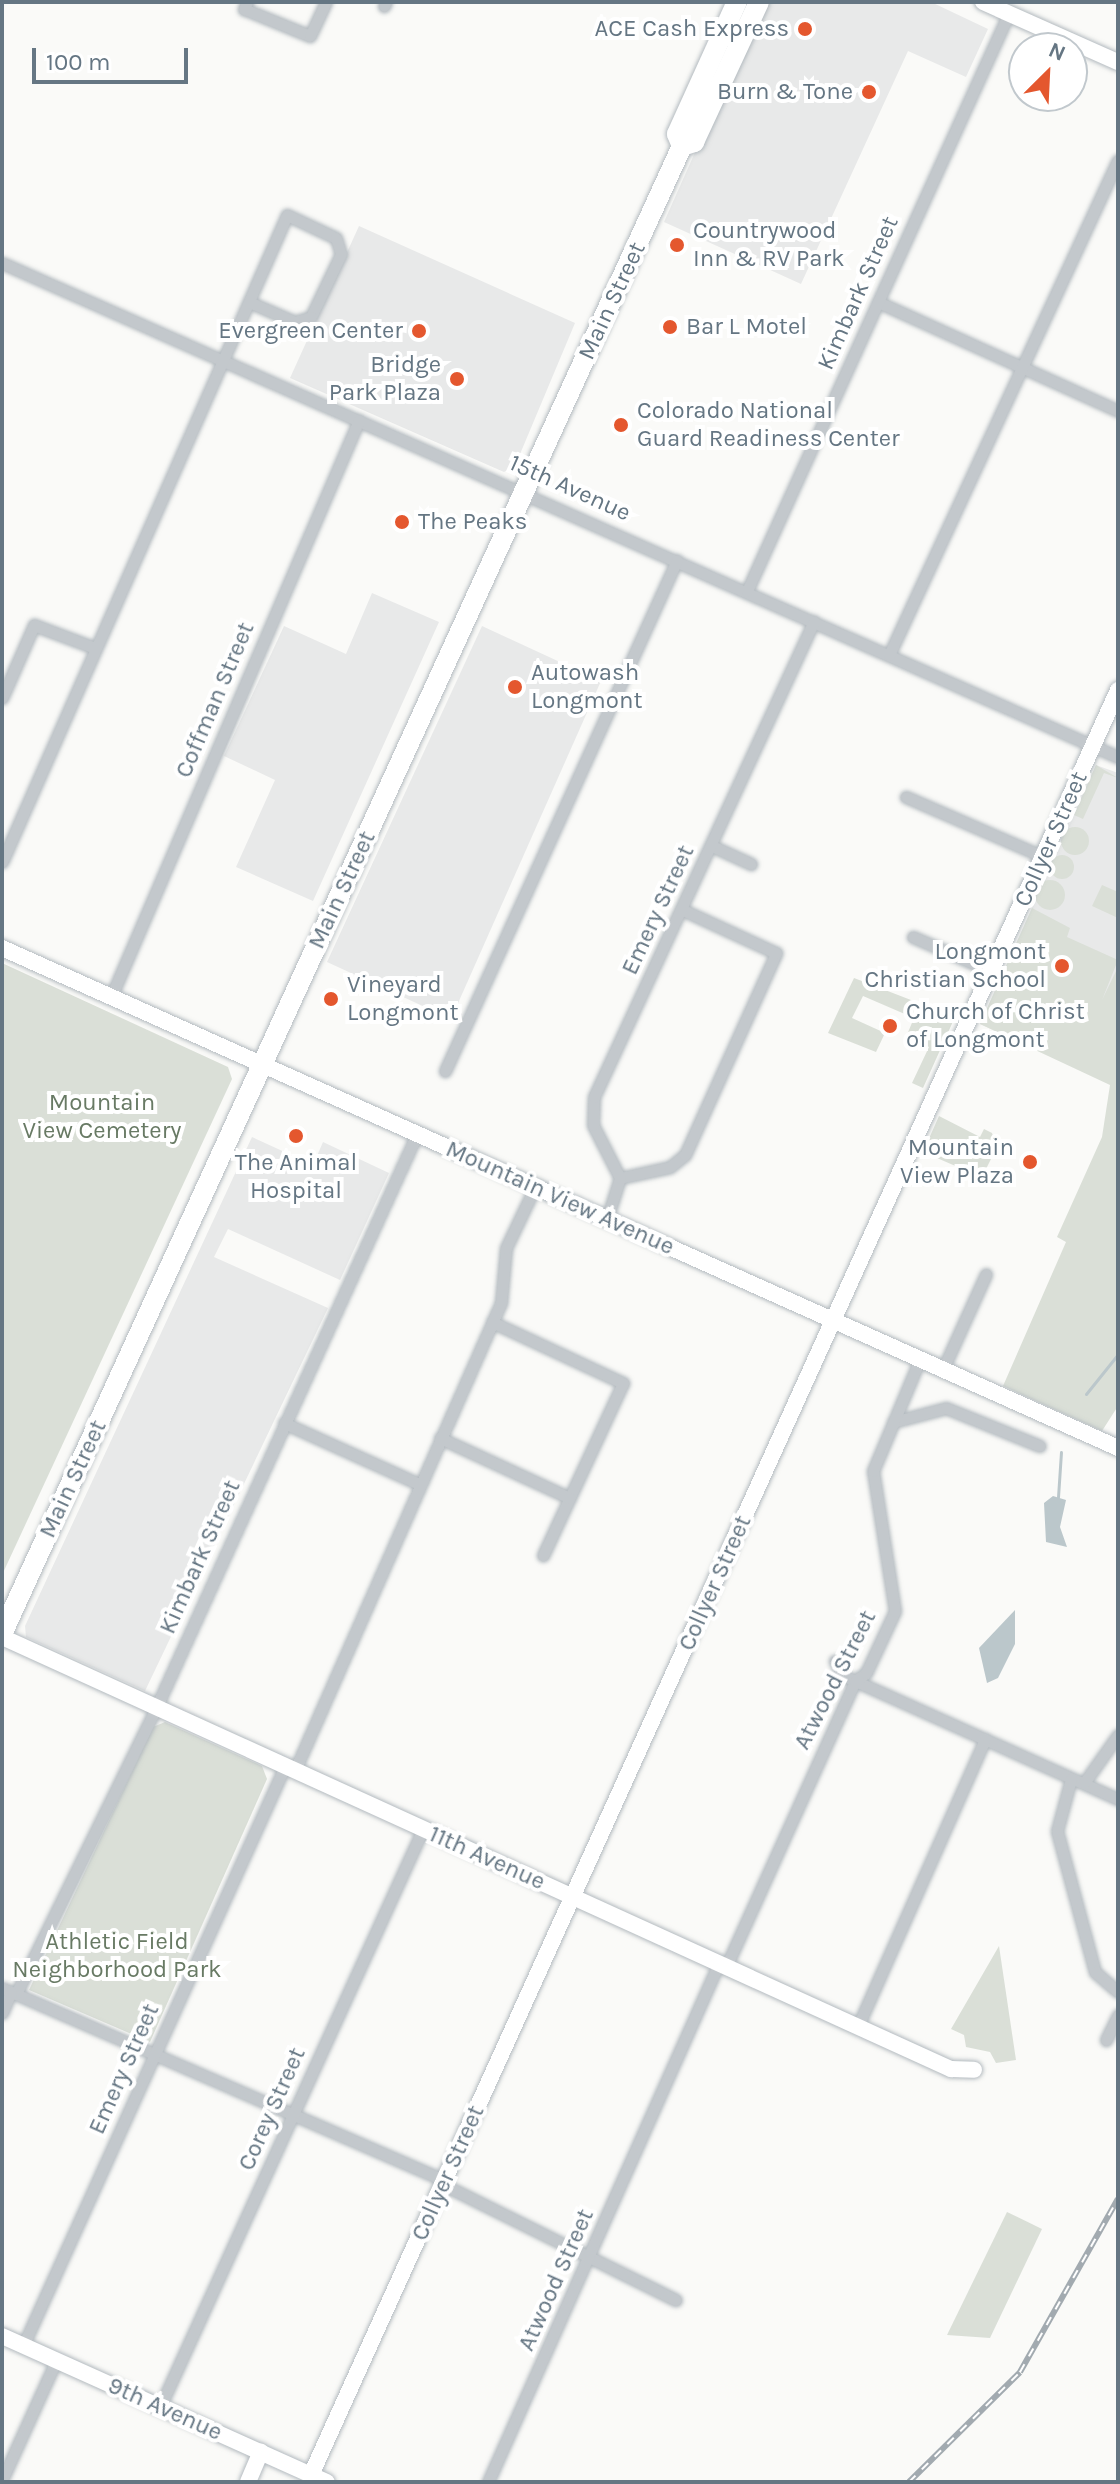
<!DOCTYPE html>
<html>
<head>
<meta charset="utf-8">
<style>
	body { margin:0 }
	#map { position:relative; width:1120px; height:2484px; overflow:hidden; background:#fafaf8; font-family:Karla,sans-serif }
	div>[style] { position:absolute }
	.built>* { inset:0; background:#e8e9e9 }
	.green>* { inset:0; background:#dadfd7 }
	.round { border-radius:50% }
	.water>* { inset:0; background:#bbc7cb }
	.stream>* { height:3px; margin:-1.5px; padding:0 1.5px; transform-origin:1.5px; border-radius:1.5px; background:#bbc7cb }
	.roads { filter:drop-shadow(0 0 2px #b3babf) drop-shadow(0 0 2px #b3babf) }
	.street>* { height:11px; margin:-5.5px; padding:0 5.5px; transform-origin:5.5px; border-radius:5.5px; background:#c3c8cc }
	.secondary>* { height:16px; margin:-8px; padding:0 8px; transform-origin:8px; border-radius:8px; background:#fff }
	.highway>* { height:20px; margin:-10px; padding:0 10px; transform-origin:10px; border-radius:10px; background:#fff }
	.rail>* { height:6px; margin-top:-3px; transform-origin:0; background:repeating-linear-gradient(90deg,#fff 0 9px,#a2aab0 0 18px); box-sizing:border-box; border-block:2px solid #a2aab0 }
	.dots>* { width:22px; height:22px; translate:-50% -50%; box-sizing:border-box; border:4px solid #fff; border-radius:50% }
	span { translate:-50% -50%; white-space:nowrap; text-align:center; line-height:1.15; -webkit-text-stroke:8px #fff; paint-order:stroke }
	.poi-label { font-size:24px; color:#657683 }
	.right { translate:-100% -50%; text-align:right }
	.left { translate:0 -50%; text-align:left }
	.street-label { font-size:24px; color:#657683 }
	.park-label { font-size:24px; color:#687a64 }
	.frame { position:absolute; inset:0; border:4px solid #657683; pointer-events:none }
	.north { position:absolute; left:1008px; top:32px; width:80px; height:80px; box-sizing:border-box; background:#fff; border:2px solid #c1c8cd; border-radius:50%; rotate:24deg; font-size:22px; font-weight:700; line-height:32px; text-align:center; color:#657683 }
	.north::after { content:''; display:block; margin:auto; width:28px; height:36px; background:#e4572e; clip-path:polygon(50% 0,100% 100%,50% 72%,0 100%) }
	.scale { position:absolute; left:32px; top:48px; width:156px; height:36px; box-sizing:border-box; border:4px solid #657683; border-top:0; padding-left:10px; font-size:24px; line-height:28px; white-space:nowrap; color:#657683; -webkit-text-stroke:6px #fff; paint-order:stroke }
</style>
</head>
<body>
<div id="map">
	<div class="built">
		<i style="clip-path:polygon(762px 2px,931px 2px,988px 29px,966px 77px,908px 51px,801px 284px,664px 222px)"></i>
		<i style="clip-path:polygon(359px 226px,575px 323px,515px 466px,504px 472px,290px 378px)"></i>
		<i style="clip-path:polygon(372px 593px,439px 622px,313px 901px,236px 867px,275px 780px,224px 756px,284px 626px,346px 654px)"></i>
		<i style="clip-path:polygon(482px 626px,601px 681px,451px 1019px,327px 962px)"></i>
		<i style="clip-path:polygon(1096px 765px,1118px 773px,1118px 1087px,980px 1024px)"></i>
		<i style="clip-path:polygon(252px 1137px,313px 1165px,323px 1142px,389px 1173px,340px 1280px,228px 1229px,214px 1257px,328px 1308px,145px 1691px,26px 1637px,25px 1626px)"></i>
	</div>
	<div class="green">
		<i style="clip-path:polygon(1096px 765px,1118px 778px,1104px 773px,1083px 819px,1074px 815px)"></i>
		<i class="round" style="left:1061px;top:827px;width:28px;height:28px"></i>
		<i class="round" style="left:1050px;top:855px;width:24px;height:24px"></i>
		<i class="round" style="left:1035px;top:880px;width:30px;height:30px"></i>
		<i style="clip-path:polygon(1102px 885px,1118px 892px,1118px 918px,1092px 906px)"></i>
		<i style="clip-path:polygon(1032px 908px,1070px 928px,1067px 937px,1118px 960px,1102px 1000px,1118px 967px,1118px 1406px,1102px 1431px,1003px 1386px,1066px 1242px,1057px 1237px,1102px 1137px,1110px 1085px,980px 1024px)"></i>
		<i style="clip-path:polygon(2px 963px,228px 1067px,232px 1079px,2px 1575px)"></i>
		<i style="clip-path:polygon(854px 978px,955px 1017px,923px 1088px,912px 1083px,929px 1047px,906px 1037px,914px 1018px,863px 996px,852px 1018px,885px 1033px,876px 1052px,828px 1033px)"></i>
		<i style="clip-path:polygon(939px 1116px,980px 1137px,984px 1129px,992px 1133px,997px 1147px,985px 1171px,974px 1174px,923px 1152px)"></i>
		<i style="clip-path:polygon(165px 1722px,262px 1766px,267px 1779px,150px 2042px,29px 1990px,153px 1727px)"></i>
		<i style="clip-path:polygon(999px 1946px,1016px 2060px,996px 2063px,990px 2052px,966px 2047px,964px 2035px,951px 2029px)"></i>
		<i style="clip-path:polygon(1007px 2212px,1042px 2229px,990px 2338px,947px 2335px)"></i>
	</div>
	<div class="water">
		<i style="clip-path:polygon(1053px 1496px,1066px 1500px,1060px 1527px,1067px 1547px,1046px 1542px,1044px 1503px)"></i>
		<i style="clip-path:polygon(1015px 1610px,1015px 1644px,998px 1678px,987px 1683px,979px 1648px)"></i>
	</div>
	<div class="stream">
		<i style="left:1086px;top:1394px;width:51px;rotate:-51.3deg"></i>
		<i style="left:1058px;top:1497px;width:45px;rotate:-86.2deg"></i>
	</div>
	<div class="roads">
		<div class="street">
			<i style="left:247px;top:2px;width:8px;rotate:113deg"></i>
			<i style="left:244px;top:9px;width:71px;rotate:22.2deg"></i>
			<i style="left:310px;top:36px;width:38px;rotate:-65deg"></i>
			<i style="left:384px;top:6px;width:4px;rotate:-63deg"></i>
			<i style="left:2px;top:263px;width:1220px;rotate:23.88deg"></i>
			<i style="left:878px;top:302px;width:264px;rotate:24.4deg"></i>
			<i style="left:747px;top:591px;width:635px;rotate:-65.62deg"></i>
			<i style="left:889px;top:655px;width:545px;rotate:-65.17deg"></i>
			<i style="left:2px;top:698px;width:80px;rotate:-66.3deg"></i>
			<i style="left:34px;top:625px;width:65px;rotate:20.7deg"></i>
			<i style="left:906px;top:797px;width:148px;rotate:23.5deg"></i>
			<i style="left:712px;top:846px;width:43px;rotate:24.8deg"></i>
			<i style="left:2px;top:862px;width:707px;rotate:-66.23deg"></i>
			<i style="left:287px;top:215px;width:54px;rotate:25.1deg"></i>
			<i style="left:336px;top:238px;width:17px;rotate:73deg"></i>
			<i style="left:341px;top:254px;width:70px;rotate:115.5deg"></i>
			<i style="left:311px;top:317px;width:17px;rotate:163deg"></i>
			<i style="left:295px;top:322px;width:50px;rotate:-156.5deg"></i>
			<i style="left:913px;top:937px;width:85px;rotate:23.6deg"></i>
			<i style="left:111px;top:997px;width:628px;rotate:-66.74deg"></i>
			<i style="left:445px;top:1071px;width:561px;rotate:-65.58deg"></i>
			<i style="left:620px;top:1178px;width:51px;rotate:-12.4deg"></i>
			<i style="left:670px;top:1167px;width:19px;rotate:-39deg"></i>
			<i style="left:685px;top:1155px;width:222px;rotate:-65.7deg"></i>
			<i style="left:776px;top:953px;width:102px;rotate:-155.2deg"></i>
			<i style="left:607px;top:1219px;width:43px;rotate:-72.4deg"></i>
			<i style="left:620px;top:1178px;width:59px;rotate:-117deg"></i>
			<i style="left:593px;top:1125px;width:28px;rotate:-88deg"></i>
			<i style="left:594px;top:1097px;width:524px;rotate:-65.19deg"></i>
			<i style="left:492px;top:1322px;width:145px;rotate:25deg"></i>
			<i style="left:623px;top:1383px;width:190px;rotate:114.9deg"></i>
			<i style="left:943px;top:1369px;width:104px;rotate:-65.6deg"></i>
			<i style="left:893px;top:1422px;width:55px;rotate:-14.8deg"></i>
			<i style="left:946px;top:1408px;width:101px;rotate:22deg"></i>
			<i style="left:284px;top:1423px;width:148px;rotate:24.3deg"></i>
			<i style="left:440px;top:1438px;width:143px;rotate:24.8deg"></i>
			<i style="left:835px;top:1661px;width:16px;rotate:63deg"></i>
			<i style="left:842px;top:1675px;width:303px;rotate:24.2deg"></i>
			<i style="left:295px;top:1770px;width:510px;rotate:-66.2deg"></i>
			<i style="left:501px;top:1303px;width:55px;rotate:-84.8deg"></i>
			<i style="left:506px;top:1248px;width:68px;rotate:-64.6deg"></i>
			<i style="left:1071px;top:1779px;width:54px;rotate:105.1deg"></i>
			<i style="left:1057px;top:1831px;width:146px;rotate:74.9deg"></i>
			<i style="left:1095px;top:1972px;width:30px;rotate:41deg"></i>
			<i style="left:1084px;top:1783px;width:59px;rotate:-54.7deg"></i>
			<i style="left:726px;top:1967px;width:314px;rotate:-65.7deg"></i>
			<i style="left:855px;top:1681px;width:14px;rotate:-36deg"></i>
			<i style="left:866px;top:1673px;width:68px;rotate:-64.9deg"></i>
			<i style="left:895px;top:1611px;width:142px;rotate:-98.9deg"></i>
			<i style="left:873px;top:1471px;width:121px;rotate:-67.2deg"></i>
			<i style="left:2px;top:1988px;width:482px;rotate:23.5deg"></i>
			<i style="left:16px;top:1994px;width:318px;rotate:-63.9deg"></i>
			<i style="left:156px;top:1708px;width:631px;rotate:-65.55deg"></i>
			<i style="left:2px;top:2013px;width:23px;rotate:-67deg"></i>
			<i style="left:858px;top:2026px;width:314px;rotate:-66.1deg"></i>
			<i style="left:1106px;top:2040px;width:28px;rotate:-64deg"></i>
			<i style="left:442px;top:2184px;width:261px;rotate:26.4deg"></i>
			<i style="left:23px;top:2346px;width:636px;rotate:-65.69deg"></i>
			<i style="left:160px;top:2407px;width:635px;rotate:-65.53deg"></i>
			<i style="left:2px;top:2480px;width:131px;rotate:-65.6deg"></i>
			<i style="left:488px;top:2482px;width:568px;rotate:-66.01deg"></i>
		</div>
		<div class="secondary">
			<i style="left:983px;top:2px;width:148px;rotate:24deg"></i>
			<i style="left:2px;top:948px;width:1223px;rotate:24.13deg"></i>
			<i style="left:2px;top:1637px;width:1043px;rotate:24.48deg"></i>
			<i style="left:951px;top:2069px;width:23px;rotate:2deg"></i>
			<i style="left:2px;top:2336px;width:356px;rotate:24.2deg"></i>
			<i style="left:311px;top:2475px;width:1959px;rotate:-65.67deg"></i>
			<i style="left:248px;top:2482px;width:33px;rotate:-67deg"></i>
		</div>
		<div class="highway">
			<i style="left:682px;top:146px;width:13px;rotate:-113deg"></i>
			<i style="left:677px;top:134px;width:145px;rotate:-65.6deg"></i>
			<i style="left:2px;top:1634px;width:1636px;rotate:-65.44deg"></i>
			<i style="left:682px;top:146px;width:13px;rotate:-18deg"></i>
			<i style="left:694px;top:142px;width:154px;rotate:-65.1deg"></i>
		</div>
	</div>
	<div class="rail">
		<i style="left:909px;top:2482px;width:156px;rotate:-44.7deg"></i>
		<i style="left:1020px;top:2372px;width:199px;rotate:-60.5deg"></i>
	</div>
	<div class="dots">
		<i style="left:805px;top:29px;background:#e4572e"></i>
		<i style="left:869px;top:92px;background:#e4572e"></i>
		<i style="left:677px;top:245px;background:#e4572e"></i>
		<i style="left:670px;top:327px;background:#e4572e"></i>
		<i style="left:419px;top:331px;background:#e4572e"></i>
		<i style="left:457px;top:379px;background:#e4572e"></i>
		<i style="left:621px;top:425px;background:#e4572e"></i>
		<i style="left:402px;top:522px;background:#e4572e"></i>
		<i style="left:515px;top:687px;background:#e4572e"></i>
		<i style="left:1062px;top:966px;background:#e4572e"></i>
		<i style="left:331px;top:999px;background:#e4572e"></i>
		<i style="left:890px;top:1026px;background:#e4572e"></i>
		<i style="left:296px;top:1136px;background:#e4572e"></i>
		<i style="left:1030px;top:1162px;background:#e4572e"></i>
	</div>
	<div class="poi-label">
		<span class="right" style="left:789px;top:29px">ACE Cash Express</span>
		<span class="right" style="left:853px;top:92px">Burn &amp; Tone</span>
		<span class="left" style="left:693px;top:245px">Countrywood<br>Inn &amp; RV Park</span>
		<span class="left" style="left:686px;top:327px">Bar L Motel</span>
		<span class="right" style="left:403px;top:331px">Evergreen Center</span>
		<span class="right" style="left:441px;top:379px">Bridge<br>Park Plaza</span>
		<span class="left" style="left:637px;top:425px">Colorado National<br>Guard Readiness Center</span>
		<span class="left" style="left:418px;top:522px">The Peaks</span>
		<span class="left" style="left:531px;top:687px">Autowash<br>Longmont</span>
		<span class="right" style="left:1046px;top:966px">Longmont<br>Christian School</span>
		<span class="left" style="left:347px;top:999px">Vineyard<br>Longmont</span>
		<span class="left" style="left:906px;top:1026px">Church of Christ<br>of Longmont</span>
		<span class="right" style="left:1014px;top:1162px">Mountain<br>View Plaza</span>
		<span style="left:296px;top:1177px">The Animal<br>Hospital</span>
	</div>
	<div class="street-label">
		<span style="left:858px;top:293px;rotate:-66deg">Kimbark Street</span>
		<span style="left:612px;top:301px;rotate:-65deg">Main Street</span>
		<span style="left:570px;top:488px;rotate:24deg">15th Avenue</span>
		<span style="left:215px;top:700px;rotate:-67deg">Coffman Street</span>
		<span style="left:1051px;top:839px;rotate:-66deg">Collyer Street</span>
		<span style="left:342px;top:890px;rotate:-65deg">Main Street</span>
		<span style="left:658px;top:910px;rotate:-65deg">Emery Street</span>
		<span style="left:560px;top:1198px;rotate:24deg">Mountain View Avenue</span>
		<span style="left:73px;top:1479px;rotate:-65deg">Main Street</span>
		<span style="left:200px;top:1557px;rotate:-66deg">Kimbark Street</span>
		<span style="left:715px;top:1583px;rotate:-66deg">Collyer Street</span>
		<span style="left:835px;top:1680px;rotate:-63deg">Atwood Street</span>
		<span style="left:487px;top:1858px;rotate:24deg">11th Avenue</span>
		<span style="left:124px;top:2069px;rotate:-66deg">Emery Street</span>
		<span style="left:272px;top:2109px;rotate:-66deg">Corey Street</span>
		<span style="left:448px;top:2173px;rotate:-66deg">Collyer Street</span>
		<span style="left:556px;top:2280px;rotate:-66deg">Atwood Street</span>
		<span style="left:165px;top:2409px;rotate:24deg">9th Avenue</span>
	</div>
	<div class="park-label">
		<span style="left:102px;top:1117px">Mountain<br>View Cemetery</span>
		<span style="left:117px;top:1956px">Athletic Field<br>Neighborhood Park</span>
	</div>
	<div class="frame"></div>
	<div class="north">N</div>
	<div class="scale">100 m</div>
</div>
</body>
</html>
